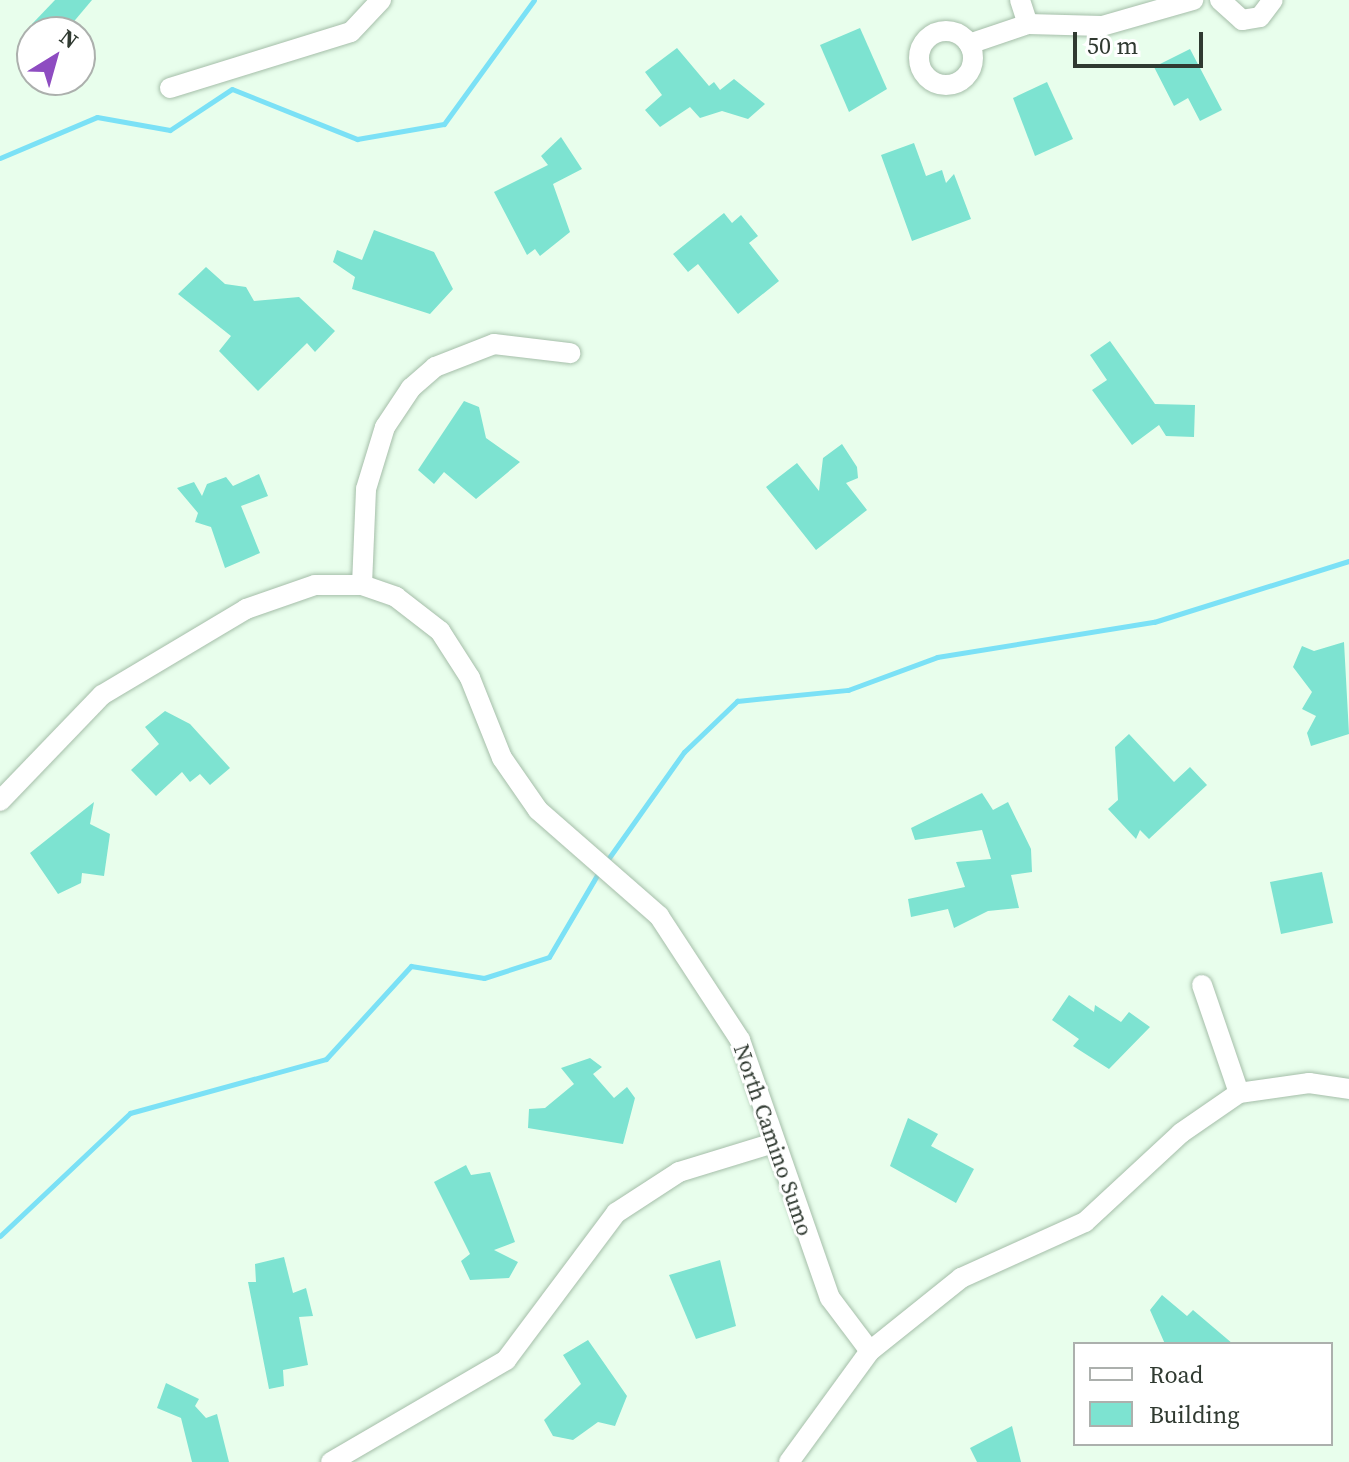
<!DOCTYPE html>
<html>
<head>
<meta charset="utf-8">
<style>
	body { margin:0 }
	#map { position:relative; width:1349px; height:1462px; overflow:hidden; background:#e8feec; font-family:"Source Serif 4",serif }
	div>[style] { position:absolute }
	.stream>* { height:5px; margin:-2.5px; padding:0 2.5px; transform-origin:2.5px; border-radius:2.5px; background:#7be1f6 }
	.building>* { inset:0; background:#7de3d1 }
	.roads { filter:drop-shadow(0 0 2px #a5bea9) drop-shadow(0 0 2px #a5bea9) }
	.minor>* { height:20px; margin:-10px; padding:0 10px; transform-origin:10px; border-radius:10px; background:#fff }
	.minor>.ring { margin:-10px; padding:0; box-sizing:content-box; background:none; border:20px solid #fff; border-radius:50% }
	span { translate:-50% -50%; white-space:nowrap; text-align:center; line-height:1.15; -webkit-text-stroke:6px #fff; paint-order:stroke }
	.street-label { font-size:22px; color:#303a31 }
	.legend { position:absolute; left:1073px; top:1342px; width:260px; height:104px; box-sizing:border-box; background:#fff; border:2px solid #acb0ad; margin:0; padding:10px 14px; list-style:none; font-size:24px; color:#303a31 }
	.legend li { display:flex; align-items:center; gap:16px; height:40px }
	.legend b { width:40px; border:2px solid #acb0ad }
	.north { position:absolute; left:16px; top:16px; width:80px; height:80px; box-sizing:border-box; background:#fff; border:2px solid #acb0ad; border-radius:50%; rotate:37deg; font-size:22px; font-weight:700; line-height:32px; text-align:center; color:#303a31 }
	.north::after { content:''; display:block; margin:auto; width:28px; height:36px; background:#8e4cc1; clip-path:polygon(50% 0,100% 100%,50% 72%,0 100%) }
	.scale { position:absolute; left:1073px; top:32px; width:130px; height:36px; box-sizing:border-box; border:4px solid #303a31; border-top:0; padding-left:10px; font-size:24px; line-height:28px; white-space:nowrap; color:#303a31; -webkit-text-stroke:6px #fff; paint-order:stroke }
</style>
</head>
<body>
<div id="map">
	<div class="stream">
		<i style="left:0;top:158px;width:105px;rotate:-22.9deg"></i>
		<i style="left:97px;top:117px;width:74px;rotate:10.1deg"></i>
		<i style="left:170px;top:130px;width:74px;rotate:-33.5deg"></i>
		<i style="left:232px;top:89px;width:135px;rotate:21.8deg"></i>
		<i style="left:357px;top:139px;width:88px;rotate:-9.8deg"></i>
		<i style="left:444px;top:124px;width:153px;rotate:-54deg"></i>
		<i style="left:606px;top:862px;width:135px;rotate:-54.7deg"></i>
		<i style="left:684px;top:752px;width:74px;rotate:-43.9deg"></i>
		<i style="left:737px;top:701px;width:112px;rotate:-5.7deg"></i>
		<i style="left:848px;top:690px;width:95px;rotate:-20.3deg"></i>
		<i style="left:937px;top:657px;width:220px;rotate:-9.2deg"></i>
		<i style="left:1154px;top:622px;width:204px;rotate:-17.4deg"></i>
		<i style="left:0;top:1236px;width:179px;rotate:-43.4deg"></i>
		<i style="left:130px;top:1113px;width:203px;rotate:-15.4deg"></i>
		<i style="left:326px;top:1059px;width:126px;rotate:-47.6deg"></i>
		<i style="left:411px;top:966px;width:74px;rotate:9.3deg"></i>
		<i style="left:484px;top:978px;width:68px;rotate:-17.9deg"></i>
		<i style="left:549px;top:957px;width:101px;rotate:-59.6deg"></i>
	</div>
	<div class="building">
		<i style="clip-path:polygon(55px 0,92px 0,65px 32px,40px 32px,32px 24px)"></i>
		<i style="clip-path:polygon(860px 28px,887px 89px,849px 112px,820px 45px)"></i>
		<i style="clip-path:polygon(677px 48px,709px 86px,714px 82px,720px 90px,734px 79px,765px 104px,748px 119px,722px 111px,700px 118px,690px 107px,660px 127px,645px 110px,662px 95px,645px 72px)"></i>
		<i style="clip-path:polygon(1190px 49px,1222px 110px,1200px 121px,1188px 98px,1174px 106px,1154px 67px)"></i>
		<i style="clip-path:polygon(1047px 82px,1073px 139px,1035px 156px,1013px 98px)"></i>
		<i style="clip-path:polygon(561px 137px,582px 169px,553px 184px,570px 232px,540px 256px,535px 249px,527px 255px,494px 192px,548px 165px,541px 156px)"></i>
		<i style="clip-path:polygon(914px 143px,926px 176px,942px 170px,946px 183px,954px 174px,971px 219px,912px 241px,881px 155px)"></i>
		<i style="clip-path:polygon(724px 213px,732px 223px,741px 215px,758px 236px,749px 243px,779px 281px,738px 314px,698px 264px,688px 272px,673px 254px)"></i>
		<i style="clip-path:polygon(374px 230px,434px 252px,453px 289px,430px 314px,352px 289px,355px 277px,333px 262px,337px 250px,362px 260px)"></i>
		<i style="clip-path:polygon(206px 267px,225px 284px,246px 287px,254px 301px,299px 297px,335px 331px,315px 352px,307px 343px,258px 391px,219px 351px,231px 336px,178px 294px)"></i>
		<i style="clip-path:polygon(1110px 341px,1155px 404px,1195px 405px,1194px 437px,1166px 436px,1159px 425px,1132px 445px,1092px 390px,1107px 380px,1090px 355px)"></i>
		<i style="clip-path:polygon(464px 401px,479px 407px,486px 438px,520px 462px,476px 499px,444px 472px,434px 484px,418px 470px)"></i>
		<i style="clip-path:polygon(842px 444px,857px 467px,858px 478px,846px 483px,867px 510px,816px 550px,766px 487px,797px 463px,819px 491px,823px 458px)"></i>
		<i style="clip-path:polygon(259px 474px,268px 496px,241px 506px,260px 553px,225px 568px,211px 527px,195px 522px,198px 513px,177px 488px,194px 482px,202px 496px,207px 484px,226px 477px,233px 486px)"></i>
		<i style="clip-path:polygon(1344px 642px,1349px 734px,1311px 746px,1307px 733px,1316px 716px,1302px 709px,1312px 692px,1293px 667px,1302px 646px,1314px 651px)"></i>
		<i style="clip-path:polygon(165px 711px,190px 724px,230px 768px,210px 785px,200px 774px,190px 782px,182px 772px,156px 796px,131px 770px,159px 744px,145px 727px)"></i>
		<i style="clip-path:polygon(1129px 734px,1174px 782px,1190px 767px,1207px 785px,1149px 839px,1140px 830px,1136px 839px,1108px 809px,1118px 800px,1115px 747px)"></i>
		<i style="clip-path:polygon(982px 793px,993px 810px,1008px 802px,1031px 849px,1032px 872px,1011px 875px,1019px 908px,988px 911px,954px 928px,948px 909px,911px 917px,908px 899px,965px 887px,956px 862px,991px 859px,982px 830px,915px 840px,911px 828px)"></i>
		<i style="clip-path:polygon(94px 802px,90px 824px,110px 834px,104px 876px,82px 873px,81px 883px,58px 894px,30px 853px)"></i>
		<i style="clip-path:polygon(1322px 872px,1333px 923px,1281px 934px,1270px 882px)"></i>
		<i style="clip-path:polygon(1069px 995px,1094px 1012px,1095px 1005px,1121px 1022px,1129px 1012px,1150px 1027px,1109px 1069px,1073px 1046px,1079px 1039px,1052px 1020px)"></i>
		<i style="clip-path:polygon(590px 1058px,602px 1067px,593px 1074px,614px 1098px,627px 1087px,635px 1098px,623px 1144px,528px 1128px,529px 1109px,545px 1108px,574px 1084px,561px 1068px)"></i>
		<i style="clip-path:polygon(908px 1118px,938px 1134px,931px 1146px,974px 1169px,956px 1203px,890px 1166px)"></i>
		<i style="clip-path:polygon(466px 1165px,471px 1175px,490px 1172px,515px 1242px,494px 1250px,518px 1262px,509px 1278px,470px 1280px,461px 1261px,470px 1254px,434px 1182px)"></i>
		<i style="clip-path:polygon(284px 1257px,293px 1293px,306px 1288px,313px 1316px,299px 1317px,308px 1365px,283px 1370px,284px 1386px,269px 1389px,248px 1282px,256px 1282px,255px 1264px)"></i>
		<i style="clip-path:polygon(720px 1260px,736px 1326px,696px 1339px,669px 1275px)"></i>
		<i style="clip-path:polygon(1162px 1295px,1187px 1316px,1193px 1310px,1233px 1344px,1165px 1344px,1150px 1310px)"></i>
		<i style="clip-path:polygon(588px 1340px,627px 1396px,615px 1426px,598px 1422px,573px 1440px,553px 1436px,544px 1420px,581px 1384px,563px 1355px)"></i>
		<i style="clip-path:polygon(166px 1383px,199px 1399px,195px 1406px,206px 1418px,217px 1414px,229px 1462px,192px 1462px,181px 1418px,157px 1408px)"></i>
		<i style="clip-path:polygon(1012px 1426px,1021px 1462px,977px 1462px,970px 1448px)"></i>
	</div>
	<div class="roads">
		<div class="minor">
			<i style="left:1020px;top:0;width:25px;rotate:72deg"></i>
			<i style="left:1220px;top:0;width:30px;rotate:42deg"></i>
			<i style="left:1242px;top:20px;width:18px;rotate:-9deg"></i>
			<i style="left:1260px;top:17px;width:21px;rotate:-53deg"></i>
			<i class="ring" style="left:919px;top:31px;width:34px;height:34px"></i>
			<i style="left:969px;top:44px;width:62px;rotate:-18.7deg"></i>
			<i style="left:1028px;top:24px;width:74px;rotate:1.5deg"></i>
			<i style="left:1102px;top:26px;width:95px;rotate:-15.9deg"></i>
			<i style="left:170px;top:88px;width:189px;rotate:-17.2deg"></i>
			<i style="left:351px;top:32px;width:44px;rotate:-46.8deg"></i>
			<i style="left:362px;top:585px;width:96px;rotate:-87.6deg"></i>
			<i style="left:366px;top:489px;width:65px;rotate:-73deg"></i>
			<i style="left:385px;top:427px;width:47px;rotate:-56.3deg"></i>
			<i style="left:411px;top:388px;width:32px;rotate:-41deg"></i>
			<i style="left:435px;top:367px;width:63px;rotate:-21.3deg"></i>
			<i style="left:494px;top:344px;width:77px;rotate:6.8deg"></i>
			<i style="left:0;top:801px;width:147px;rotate:-46.1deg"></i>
			<i style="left:102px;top:695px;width:168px;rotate:-30.8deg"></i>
			<i style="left:246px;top:609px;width:73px;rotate:-19.2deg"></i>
			<i style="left:315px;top:585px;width:47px"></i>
			<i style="left:362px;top:585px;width:36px;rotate:19deg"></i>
			<i style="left:396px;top:597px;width:56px;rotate:37.7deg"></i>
			<i style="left:440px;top:631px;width:56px;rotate:57.4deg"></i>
			<i style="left:470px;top:678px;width:86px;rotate:68.2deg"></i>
			<i style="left:502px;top:758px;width:63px;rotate:55.3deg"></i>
			<i style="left:538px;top:810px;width:161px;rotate:41.2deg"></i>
			<i style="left:659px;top:916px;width:148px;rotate:56.8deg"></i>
			<i style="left:740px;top:1040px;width:273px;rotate:70.8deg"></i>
			<i style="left:830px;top:1298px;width:66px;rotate:53deg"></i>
			<i style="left:870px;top:1351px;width:117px;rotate:-38.7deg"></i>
			<i style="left:961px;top:1278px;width:136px;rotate:-24.3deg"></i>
			<i style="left:1085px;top:1222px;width:131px;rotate:-42.8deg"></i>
			<i style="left:1181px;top:1133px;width:70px;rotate:-34.6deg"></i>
			<i style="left:1239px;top:1093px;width:71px;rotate:-8.1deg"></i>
			<i style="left:1309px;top:1083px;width:40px;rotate:8.5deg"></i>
			<i style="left:1202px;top:985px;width:114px;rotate:71.1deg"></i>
			<i style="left:331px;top:1462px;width:203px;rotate:-30.2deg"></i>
			<i style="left:506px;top:1360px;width:184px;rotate:-53.2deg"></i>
			<i style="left:616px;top:1213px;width:75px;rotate:-33.1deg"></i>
			<i style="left:679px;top:1172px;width:99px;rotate:-17deg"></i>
			<i style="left:789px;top:1462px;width:137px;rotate:-53.9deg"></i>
		</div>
	</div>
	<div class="street-label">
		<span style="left:773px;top:1140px;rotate:71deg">North Camino Sumo</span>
	</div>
	<ul class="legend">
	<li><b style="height:10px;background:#fff"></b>Road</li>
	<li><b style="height:22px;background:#7de3d1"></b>Building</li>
	</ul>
	<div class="north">N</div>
	<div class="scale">50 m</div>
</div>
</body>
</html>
